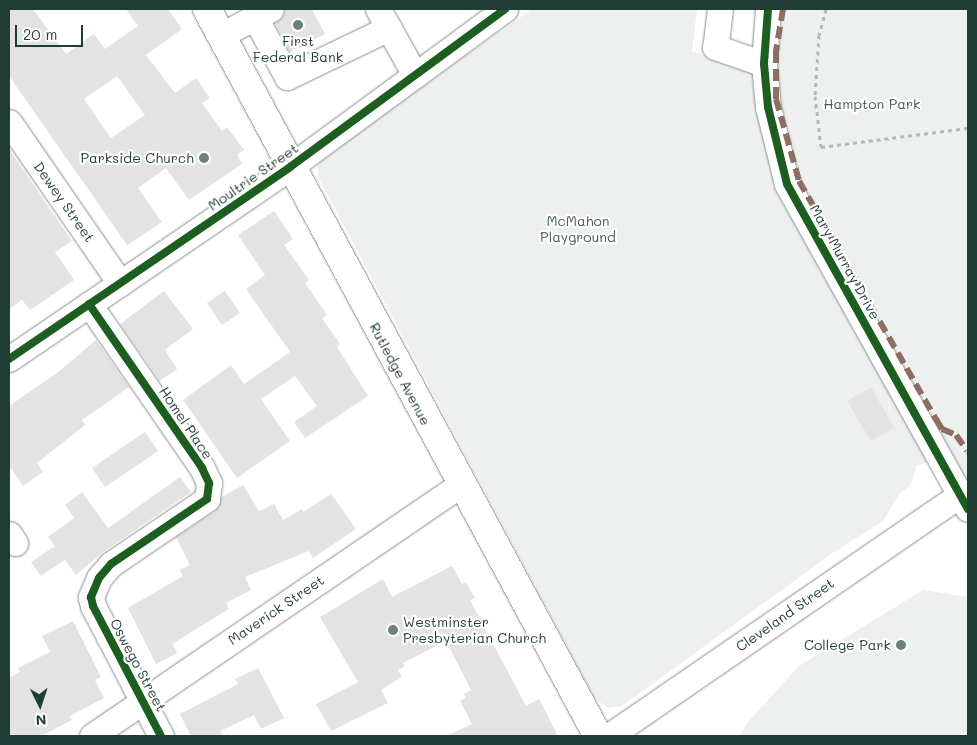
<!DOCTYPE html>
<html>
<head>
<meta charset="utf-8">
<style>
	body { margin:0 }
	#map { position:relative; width:977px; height:745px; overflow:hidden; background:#fff; font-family:Mali,sans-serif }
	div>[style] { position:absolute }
	.built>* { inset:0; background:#edf0ef }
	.building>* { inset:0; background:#e2e3e2 }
	.path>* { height:3px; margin-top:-1.5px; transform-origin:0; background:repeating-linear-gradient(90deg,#b6b9b8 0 4px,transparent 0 8px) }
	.roads { filter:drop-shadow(0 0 1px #898f8d) drop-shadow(0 0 1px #898f8d) }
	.minor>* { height:25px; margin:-12.5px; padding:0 12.5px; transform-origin:12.5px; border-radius:12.5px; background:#fff }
	.major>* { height:28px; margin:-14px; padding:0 14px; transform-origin:14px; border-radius:14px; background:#fff }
	.quiet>* { height:6px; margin-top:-3px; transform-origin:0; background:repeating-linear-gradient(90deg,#8d6e63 0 12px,transparent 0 18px) }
	.cycleway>* { height:8px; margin:-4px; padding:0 4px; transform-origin:4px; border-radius:4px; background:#1b5e20 }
	.dots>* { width:14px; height:14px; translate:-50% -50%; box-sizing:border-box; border:2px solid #fff; border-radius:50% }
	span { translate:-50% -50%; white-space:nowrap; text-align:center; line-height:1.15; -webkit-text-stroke:4.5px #fff; paint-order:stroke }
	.poi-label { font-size:14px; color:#1f3d34 }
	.right { translate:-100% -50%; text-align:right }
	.left { translate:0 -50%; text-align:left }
	.park-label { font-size:14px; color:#455e57 }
	.street-label { font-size:14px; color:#1f3d34 }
	.frame { position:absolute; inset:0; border:10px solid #1f3d34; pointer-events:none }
	.north { position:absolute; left:15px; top:680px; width:50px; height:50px; -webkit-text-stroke:4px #fff; paint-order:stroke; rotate:176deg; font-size:14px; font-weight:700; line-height:20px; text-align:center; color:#1f3d34 }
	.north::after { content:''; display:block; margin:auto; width:18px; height:22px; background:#1f3d34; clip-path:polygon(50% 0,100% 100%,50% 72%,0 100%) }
	.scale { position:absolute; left:15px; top:25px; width:68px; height:22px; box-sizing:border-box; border:2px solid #1f3d34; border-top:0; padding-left:6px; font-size:15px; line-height:18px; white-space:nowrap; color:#1f3d34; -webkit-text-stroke:4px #fff; paint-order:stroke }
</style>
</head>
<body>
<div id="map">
	<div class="built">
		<i style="clip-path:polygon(532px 9px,697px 9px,692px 52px,746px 64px,755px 74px,767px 146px,928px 462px,917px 466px,910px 486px,900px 493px,883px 521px,834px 552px,622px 706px,608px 708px,595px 699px,318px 177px,317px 166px,325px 155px)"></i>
		<i style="clip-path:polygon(780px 9px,968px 9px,968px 489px,795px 180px,774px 100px)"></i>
		<i style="clip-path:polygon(923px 590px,968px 597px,968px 736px,739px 736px,749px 721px,799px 666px)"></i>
	</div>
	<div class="building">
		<i style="clip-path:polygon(evenodd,9px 9px,33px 9px,66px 54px,94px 34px,105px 49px,138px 26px,126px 9px,168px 9px,182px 29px,146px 55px,175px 93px,196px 78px,210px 98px,202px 103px,222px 131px,227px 127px,244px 150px,237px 155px,242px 164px,189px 200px,166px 168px,138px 188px,162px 222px,127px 245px,9px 76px,9px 9px,117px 76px,145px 115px,111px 138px,84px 99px,117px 76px)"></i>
		<i style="clip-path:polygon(285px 9px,312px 9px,325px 34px,290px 52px,275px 23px,283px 17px)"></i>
		<i style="clip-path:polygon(9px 149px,72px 241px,55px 252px,74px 280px,30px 310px,22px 300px,9px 309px)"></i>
		<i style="clip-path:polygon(274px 211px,293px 239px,284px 245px,309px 280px,305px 283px,327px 315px,322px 318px,340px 344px,337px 347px,368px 396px,305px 438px,294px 422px,317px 406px,295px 376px,261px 399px,290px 441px,237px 478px,183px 400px,231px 365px,244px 384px,290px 352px,246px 289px,265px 275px,238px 235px)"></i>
		<i style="clip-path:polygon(164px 291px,193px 329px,165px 350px,177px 369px,160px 381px,120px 324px)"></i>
		<i style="clip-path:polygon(225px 291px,240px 313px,222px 325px,207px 303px)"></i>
		<i style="clip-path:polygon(96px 340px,129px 387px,82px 420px,85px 425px,37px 463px,43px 472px,23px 486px,9px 465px,9px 406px,57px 373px)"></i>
		<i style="clip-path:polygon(871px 387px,894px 428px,871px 441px,847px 401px)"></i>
		<i style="clip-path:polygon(145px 432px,158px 451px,105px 487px,92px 468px)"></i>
		<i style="clip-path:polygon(180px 477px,191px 492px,103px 552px,76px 575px,65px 560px,41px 576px,31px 562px,55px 546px,48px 537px,74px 518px,65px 505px,82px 492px,108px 528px)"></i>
		<i style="clip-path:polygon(243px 485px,259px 511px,274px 504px,283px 520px,302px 509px,303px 512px,331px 494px,356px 529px,313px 558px,309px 551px,245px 577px,251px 590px,226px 603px,229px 609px,172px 644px,177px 653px,156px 664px,128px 608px,183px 576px,180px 570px,190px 565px,176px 537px,215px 511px,222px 497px)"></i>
		<i style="clip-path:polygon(452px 566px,462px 584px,466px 582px,475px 598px,470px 600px,526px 706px,539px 699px,558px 736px,446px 736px,472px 724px,460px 701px,466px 698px,464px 694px,471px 690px,446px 641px,403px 663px,405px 666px,398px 670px,402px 677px,381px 690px,388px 703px,331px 731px,316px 704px,358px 682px,320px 617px,383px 579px,392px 597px)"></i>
		<i style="clip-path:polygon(73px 621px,101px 677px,95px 680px,104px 698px,70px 716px,72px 720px,41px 736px,9px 736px,9px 678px,20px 672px,18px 668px,50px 652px,42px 636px)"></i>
		<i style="clip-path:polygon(258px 668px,284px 718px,261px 729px,254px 715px,220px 731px,223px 736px,191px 736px,180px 714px,238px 684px,235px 679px)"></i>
	</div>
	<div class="path">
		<i style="left:826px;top:9px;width:27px;rotate:105deg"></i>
		<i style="left:819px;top:35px;width:61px;rotate:93.8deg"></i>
		<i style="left:815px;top:96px;width:51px;rotate:83.3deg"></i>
		<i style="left:821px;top:147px;width:148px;rotate:-7.4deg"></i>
		<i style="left:967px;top:451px;width:3px;rotate:72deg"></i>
	</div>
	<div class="roads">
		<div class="minor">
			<i style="left:378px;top:9px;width:76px;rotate:60.7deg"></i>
			<i style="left:720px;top:9px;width:38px;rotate:97deg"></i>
			<i style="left:715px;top:47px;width:52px;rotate:19.1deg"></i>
			<i style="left:768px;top:9px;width:55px;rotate:94.2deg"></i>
			<i style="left:764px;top:64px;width:43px;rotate:84.7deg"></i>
			<i style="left:768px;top:107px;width:79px;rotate:76.1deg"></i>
			<i style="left:787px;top:184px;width:372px;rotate:60.9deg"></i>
			<i style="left:255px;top:17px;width:68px;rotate:61.9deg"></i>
			<i style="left:287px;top:77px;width:113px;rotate:-25.7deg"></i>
			<i style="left:221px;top:35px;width:56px;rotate:-27.5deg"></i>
			<i style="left:9px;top:122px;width:196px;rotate:55.4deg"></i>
			<i style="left:89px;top:304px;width:199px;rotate:55.4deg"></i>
			<i style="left:202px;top:468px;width:17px;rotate:65deg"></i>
			<i style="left:209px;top:483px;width:16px;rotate:97deg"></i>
			<i style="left:207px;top:499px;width:116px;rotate:145.9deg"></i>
			<i style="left:111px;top:564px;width:18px;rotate:131deg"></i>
			<i style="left:99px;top:578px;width:21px;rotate:113deg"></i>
			<i style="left:91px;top:597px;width:9px;rotate:77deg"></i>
			<i style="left:93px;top:606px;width:147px;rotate:62.4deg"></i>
			<i style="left:9px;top:359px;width:340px;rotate:-34.3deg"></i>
			<i style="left:290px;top:167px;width:267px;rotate:-36.3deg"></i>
			<i style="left:9px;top:534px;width:11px;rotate:56deg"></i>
			<i style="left:92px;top:736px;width:445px;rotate:-34.3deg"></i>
			<i style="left:609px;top:736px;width:427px;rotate:-34.5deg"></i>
		</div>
		<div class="major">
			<i style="left:207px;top:9px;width:825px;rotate:61.73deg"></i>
		</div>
	</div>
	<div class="quiet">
		<i style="left:783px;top:9px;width:43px;rotate:99.5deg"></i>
		<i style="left:776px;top:51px;width:48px;rotate:90deg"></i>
		<i style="left:776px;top:99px;width:85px;rotate:74.3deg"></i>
		<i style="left:799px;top:181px;width:275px;rotate:60.1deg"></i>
		<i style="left:936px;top:419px;width:12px;rotate:59deg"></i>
		<i style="left:942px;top:429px;width:15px;rotate:23deg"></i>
		<i style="left:956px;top:435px;width:19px;rotate:55deg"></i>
	</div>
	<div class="cycleway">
		<i style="left:768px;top:9px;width:55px;rotate:94.2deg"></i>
		<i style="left:764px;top:64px;width:43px;rotate:84.7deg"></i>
		<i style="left:768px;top:107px;width:79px;rotate:76.1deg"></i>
		<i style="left:787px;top:184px;width:372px;rotate:60.9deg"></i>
		<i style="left:89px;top:304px;width:199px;rotate:55.4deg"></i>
		<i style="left:202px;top:468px;width:17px;rotate:65deg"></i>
		<i style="left:209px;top:483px;width:16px;rotate:97deg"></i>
		<i style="left:207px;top:499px;width:116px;rotate:145.9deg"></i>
		<i style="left:111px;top:564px;width:18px;rotate:131deg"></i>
		<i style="left:99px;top:578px;width:21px;rotate:113deg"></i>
		<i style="left:91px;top:597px;width:9px;rotate:77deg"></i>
		<i style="left:93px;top:606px;width:147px;rotate:62.4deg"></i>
		<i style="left:9px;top:359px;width:340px;rotate:-34.3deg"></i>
		<i style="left:290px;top:167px;width:267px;rotate:-36.3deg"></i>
	</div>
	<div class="dots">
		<i style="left:298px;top:25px;background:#6d817b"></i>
		<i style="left:204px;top:158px;background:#6d817b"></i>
		<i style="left:393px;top:630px;background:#6d817b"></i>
		<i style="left:901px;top:645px;background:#6d817b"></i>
	</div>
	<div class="poi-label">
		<span style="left:298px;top:49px">First<br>Federal Bank</span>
		<span class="right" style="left:194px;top:158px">Parkside Church</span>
		<span class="left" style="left:403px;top:630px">Westminster<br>Presbyterian Church</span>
		<span class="right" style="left:891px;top:645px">College Park</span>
	</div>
	<div class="park-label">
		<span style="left:872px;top:104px">Hampton Park</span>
		<span style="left:578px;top:229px">McMahon<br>Playground</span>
	</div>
	<div class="street-label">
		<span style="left:253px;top:177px;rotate:-35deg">Moultrie Street</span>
		<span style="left:64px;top:202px;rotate:55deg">Dewey Street</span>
		<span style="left:845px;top:262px;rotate:61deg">Mary Murray Drive</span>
		<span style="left:400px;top:374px;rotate:62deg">Rutledge Avenue</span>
		<span style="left:186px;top:423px;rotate:56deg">Homel Place</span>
		<span style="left:276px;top:610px;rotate:-34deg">Maverick Street</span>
		<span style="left:785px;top:615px;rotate:-35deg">Cleveland Street</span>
		<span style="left:138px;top:665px;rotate:62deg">Oswego Street</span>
	</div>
	<div class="frame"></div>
	<div class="north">N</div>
	<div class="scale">20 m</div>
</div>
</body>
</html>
